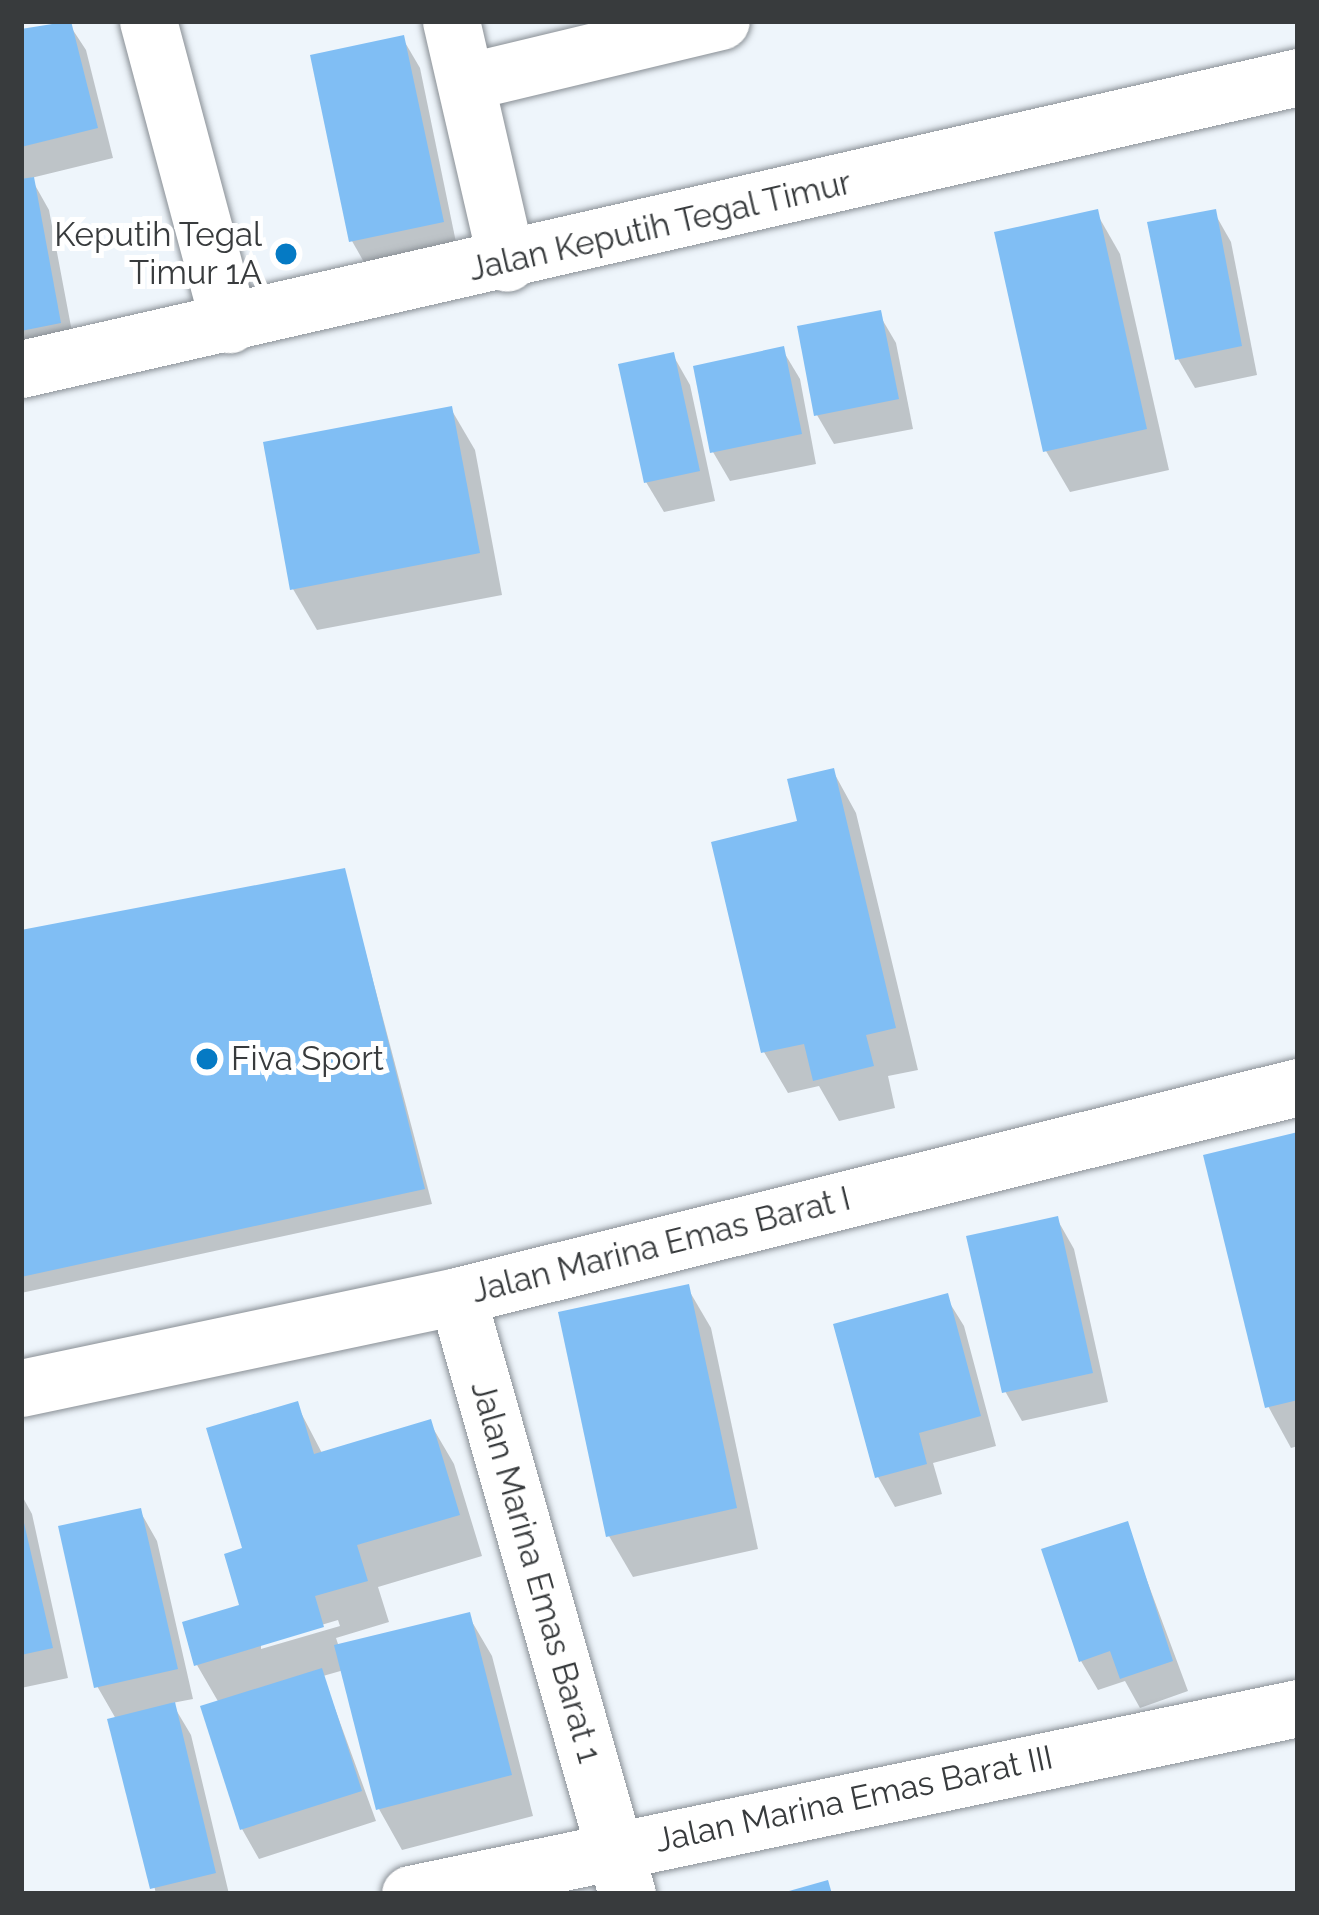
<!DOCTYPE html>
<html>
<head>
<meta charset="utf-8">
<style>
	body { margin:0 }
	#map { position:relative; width:1319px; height:1915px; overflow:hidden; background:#eef5fb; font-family:Raleway,sans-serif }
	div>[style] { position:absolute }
	.shadow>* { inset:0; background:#0003 }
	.building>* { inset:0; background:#80bef4 }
	.roads { filter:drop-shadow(0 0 3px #898f95) drop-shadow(0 0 3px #898f95) }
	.street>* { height:57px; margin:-28.5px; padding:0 28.5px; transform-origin:28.5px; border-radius:28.5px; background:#fff }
	.dots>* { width:33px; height:33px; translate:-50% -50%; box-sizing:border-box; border:6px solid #fff; border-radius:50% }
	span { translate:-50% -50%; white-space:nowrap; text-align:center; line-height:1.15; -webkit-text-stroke:10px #fff; paint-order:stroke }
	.street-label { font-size:33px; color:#383b3d }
	.poi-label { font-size:33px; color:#383b3d }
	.right { translate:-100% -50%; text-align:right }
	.left { translate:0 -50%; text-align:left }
	.frame { position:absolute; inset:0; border:24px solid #383b3d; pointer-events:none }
</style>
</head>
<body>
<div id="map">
	<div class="shadow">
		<i style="clip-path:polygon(67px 21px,86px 50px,113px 158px,31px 178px,49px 210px,76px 353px,21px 363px,21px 32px)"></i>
		<i style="clip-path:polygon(403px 39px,420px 68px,458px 252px,369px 271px,352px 241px)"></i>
		<i style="clip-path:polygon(1096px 212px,1120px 254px,1169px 470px,1070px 492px,1046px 451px)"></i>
		<i style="clip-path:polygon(1214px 212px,1231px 242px,1257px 375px,1195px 388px,1178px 359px)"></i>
		<i style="clip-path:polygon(879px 314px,896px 343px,913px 429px,834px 444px,817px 415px)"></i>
		<i style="clip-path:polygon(782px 349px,800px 379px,816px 464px,730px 481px,713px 452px)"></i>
		<i style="clip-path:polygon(673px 355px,690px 385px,715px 501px,664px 512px,646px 482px)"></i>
		<i style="clip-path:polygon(451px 409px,475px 450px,502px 595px,317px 630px,293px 589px)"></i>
		<i style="clip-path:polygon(833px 771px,856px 813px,918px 1070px,888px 1076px,895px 1108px,839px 1121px,819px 1086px,788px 1093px,764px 1052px,800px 824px)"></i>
		<i style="clip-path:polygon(344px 871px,432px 1204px,21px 1293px,21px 933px)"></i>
		<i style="clip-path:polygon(1298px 1135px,1298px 1446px,1291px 1448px,1268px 1406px)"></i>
		<i style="clip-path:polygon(1057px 1219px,1074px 1249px,1108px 1402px,1022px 1421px,1005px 1391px)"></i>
		<i style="clip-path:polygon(687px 1287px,711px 1328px,758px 1549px,633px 1577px,609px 1536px)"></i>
		<i style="clip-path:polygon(946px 1297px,964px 1326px,996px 1446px,933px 1463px,942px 1494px,895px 1507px,878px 1477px)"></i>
		<i style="clip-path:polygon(evenodd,297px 1405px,323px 1455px,430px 1423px,454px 1464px,482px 1556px,378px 1587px,389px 1622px,336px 1638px,339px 1647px,468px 1615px,492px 1656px,533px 1816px,402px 1850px,379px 1809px,344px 1670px,323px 1676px,376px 1821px,259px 1859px,242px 1829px,219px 1703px,197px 1665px,243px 1607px,246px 1550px,297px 1405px,338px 1620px,340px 1626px,261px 1649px,261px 1643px,338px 1620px)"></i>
		<i style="clip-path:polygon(21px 1494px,32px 1514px,68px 1678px,21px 1688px)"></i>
		<i style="clip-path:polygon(140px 1511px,157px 1541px,193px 1699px,172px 1703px,191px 1735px,229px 1894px,156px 1894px,116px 1719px,97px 1686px)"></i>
		<i style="clip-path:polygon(1126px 1524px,1188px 1691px,1140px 1708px,1125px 1681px,1098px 1690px,1081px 1661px)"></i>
	</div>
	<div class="building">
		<i style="clip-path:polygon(71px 21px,98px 128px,21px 147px,21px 29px)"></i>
		<i style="clip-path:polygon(404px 35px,444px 222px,349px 242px,310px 55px)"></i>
		<i style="clip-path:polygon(34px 177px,61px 323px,21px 331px,21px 179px)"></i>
		<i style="clip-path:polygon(1098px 209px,1147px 429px,1043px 452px,994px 232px)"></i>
		<i style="clip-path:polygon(1216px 209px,1242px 346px,1175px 360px,1147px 222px)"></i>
		<i style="clip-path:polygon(881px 310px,899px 399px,814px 416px,797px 326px)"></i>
		<i style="clip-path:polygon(784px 346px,802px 434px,710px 453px,693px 366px)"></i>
		<i style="clip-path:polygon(674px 352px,700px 471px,644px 483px,618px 364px)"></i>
		<i style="clip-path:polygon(452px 406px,480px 553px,290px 590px,263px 442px)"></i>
		<i style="clip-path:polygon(834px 768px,896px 1028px,866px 1035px,874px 1066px,813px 1081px,804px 1044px,761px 1053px,711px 842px,797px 821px,787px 779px)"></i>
		<i style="clip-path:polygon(345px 868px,425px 1189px,21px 1277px,21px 930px)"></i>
		<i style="clip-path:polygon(1298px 1132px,1298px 1400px,1265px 1408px,1203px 1155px)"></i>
		<i style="clip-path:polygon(1058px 1216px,1093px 1373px,1002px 1393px,966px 1236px)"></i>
		<i style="clip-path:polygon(689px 1284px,737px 1508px,606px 1537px,558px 1312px)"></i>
		<i style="clip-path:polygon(948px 1293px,981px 1416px,919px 1433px,927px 1464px,875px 1478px,833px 1324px)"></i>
		<i style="clip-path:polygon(298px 1401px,314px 1454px,431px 1419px,460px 1515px,357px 1545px,368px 1581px,315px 1596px,324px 1627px,194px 1666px,182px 1622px,239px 1605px,224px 1554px,242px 1548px,206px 1428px)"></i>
		<i style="clip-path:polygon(141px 1508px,178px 1669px,94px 1688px,58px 1526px)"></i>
		<i style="clip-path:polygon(21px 1510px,53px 1648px,21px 1655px)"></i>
		<i style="clip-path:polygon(1128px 1521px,1173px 1661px,1120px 1679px,1110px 1651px,1079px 1662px,1041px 1549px)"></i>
		<i style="clip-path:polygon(470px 1612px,512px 1775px,376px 1810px,334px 1645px)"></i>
		<i style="clip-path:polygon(322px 1668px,362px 1791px,240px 1830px,200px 1706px)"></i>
		<i style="clip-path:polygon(175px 1702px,216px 1873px,150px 1889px,107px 1719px)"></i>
		<i style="clip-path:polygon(828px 1880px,832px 1894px,782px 1894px,782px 1893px)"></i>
	</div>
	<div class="roads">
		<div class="street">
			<i style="left:148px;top:21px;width:314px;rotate:75deg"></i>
			<i style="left:451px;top:21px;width:248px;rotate:77deg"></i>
			<i style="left:466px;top:82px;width:262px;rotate:-13.5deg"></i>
			<i style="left:21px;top:369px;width:1310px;rotate:-12.88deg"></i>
			<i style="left:457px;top:1296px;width:622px;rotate:74.13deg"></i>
			<i style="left:21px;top:1388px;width:446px;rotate:-11.9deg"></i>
			<i style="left:457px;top:1296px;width:867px;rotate:-13.96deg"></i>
			<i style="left:410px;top:1894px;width:907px;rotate:-11.83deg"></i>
		</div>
	</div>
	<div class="dots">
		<i style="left:286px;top:254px;background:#057ac4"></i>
		<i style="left:207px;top:1059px;background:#057ac4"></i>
	</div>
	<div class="street-label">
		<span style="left:660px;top:226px;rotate:-13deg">Jalan Keputih Tegal Timur</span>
		<span style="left:661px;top:1245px;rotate:-14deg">Jalan Marina Emas Barat I</span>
		<span style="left:536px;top:1572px;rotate:74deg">Jalan Marina Emas Barat 1</span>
		<span style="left:854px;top:1799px;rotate:-12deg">Jalan Marina Emas Barat III</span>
	</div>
	<div class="poi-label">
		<span class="right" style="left:262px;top:254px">Keputih Tegal<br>Timur 1A</span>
		<span class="left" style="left:231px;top:1059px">Fiva Sport</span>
	</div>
	<div class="frame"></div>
</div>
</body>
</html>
